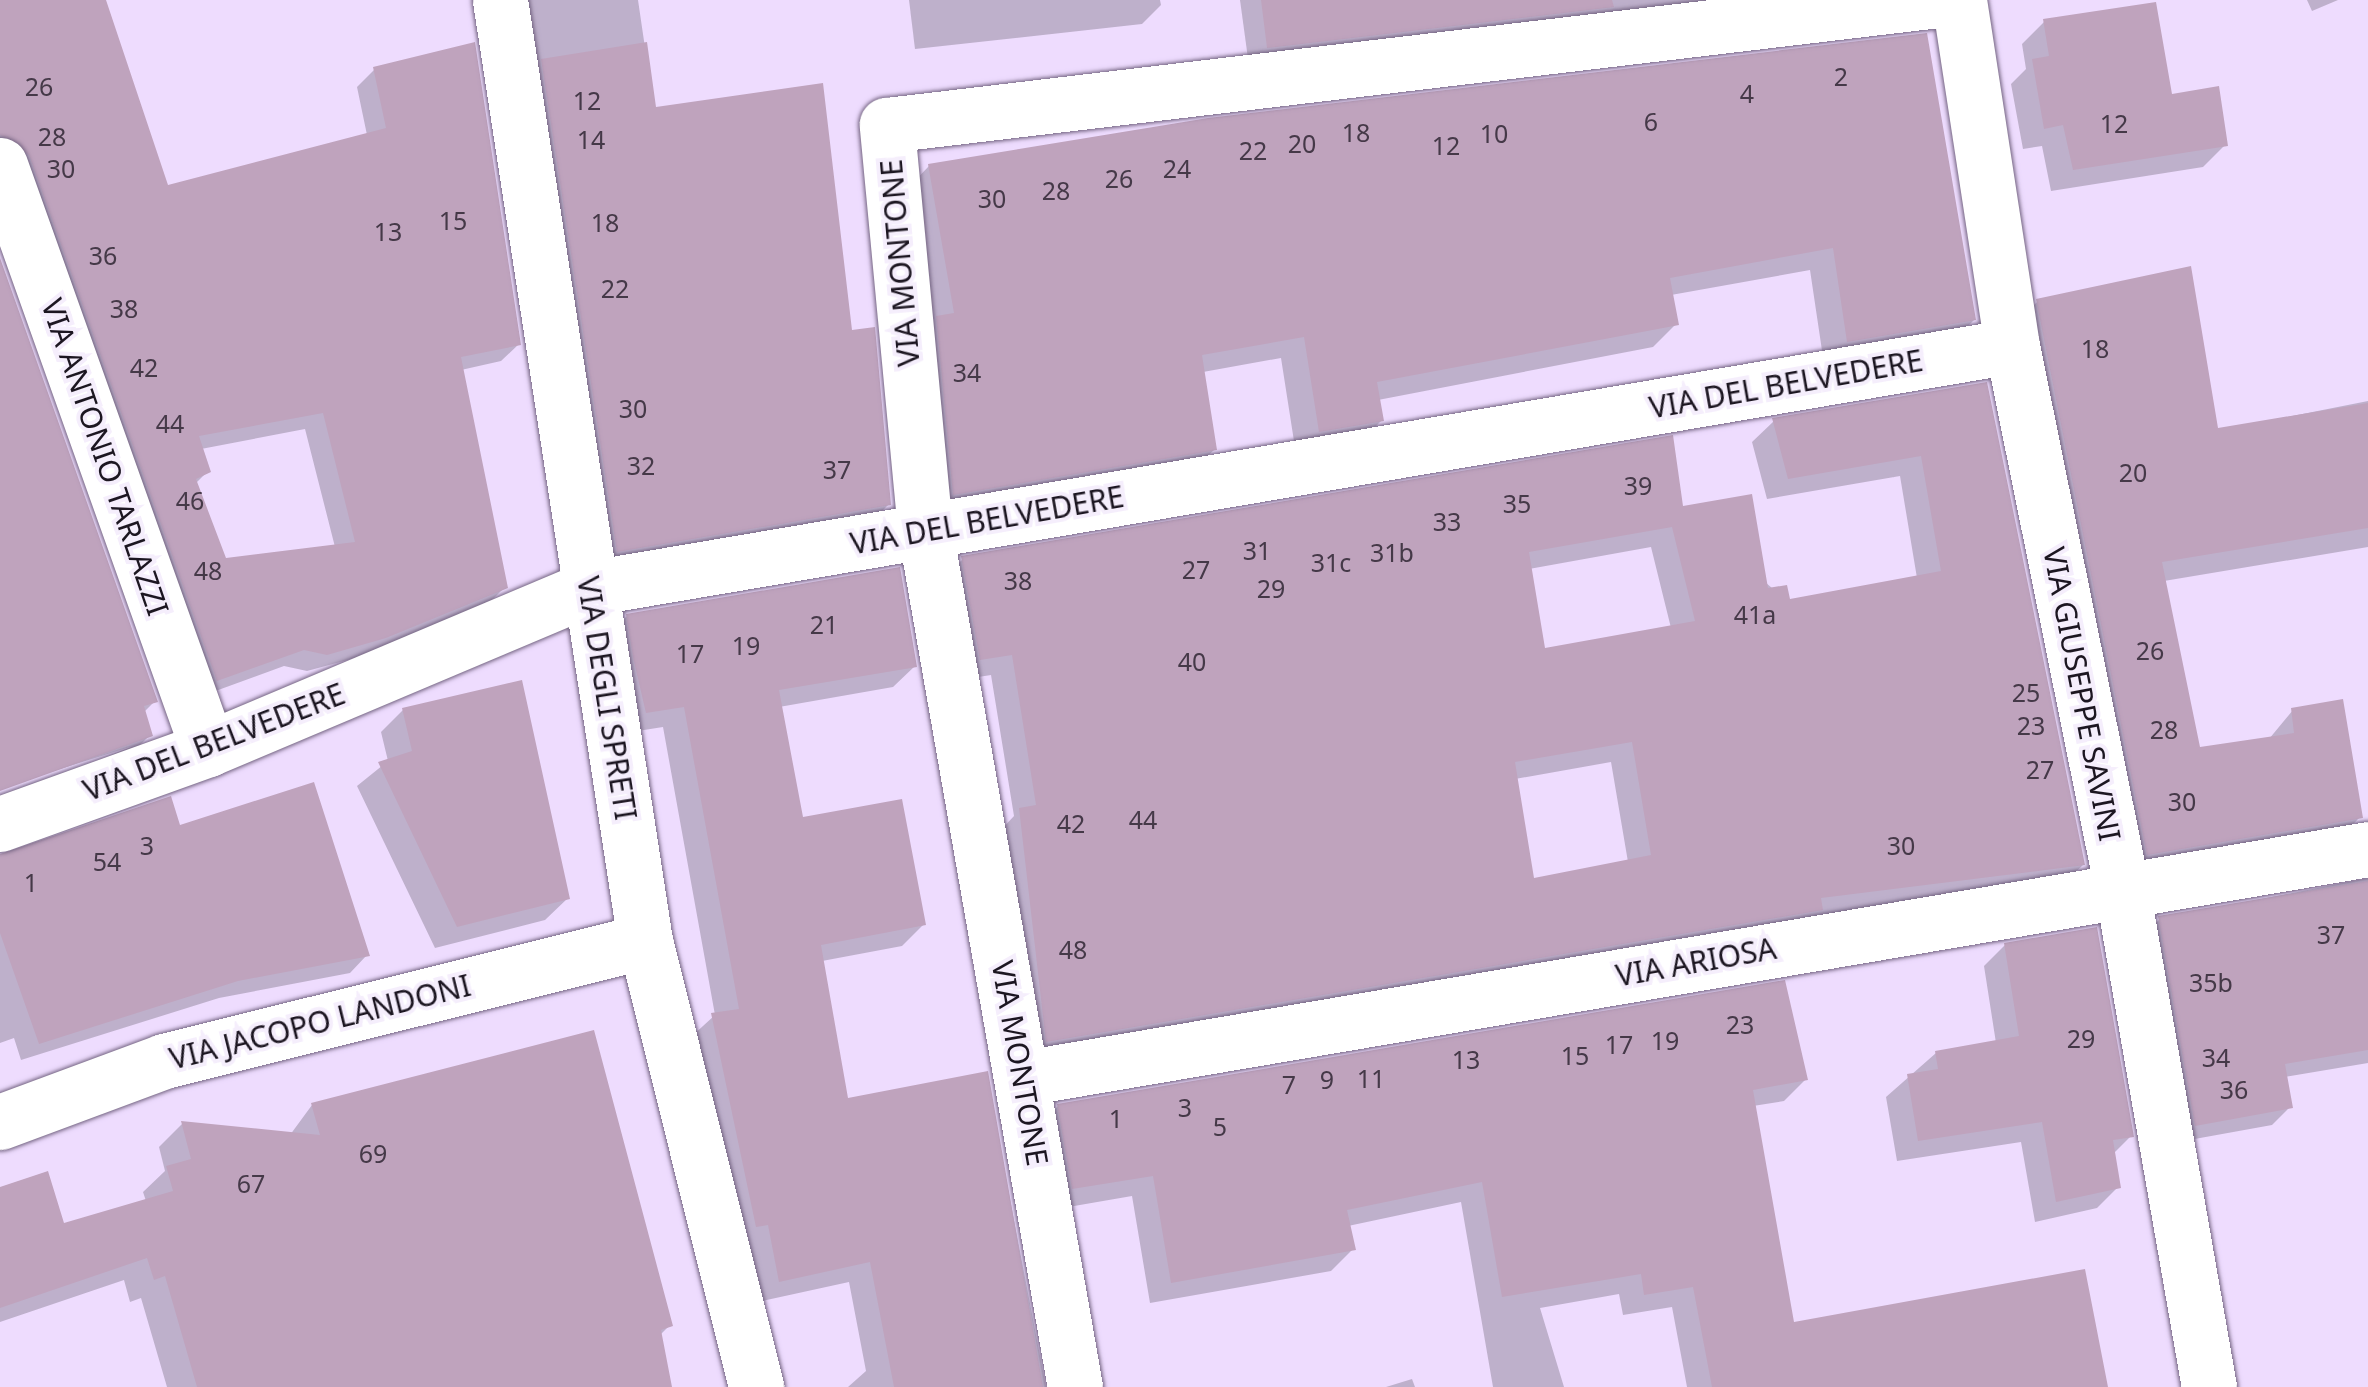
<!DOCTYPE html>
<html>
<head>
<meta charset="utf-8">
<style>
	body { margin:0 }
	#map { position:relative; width:2368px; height:1387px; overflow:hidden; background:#eedcfe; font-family:"Noto Sans",sans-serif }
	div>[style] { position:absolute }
	.shadow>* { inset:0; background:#0003 }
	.building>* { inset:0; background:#bfa3bd }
	.roads { filter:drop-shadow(0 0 2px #746482) drop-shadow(0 0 2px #746482) }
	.minor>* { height:55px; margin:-27.5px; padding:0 27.5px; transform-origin:27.5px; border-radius:27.5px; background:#fff }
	span { translate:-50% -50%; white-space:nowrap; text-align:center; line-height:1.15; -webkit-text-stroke:8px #f5eefc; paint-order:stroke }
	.number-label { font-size:25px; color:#453948 }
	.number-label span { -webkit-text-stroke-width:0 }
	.street-label { font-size:30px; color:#1c1621 }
</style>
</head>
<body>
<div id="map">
	<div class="shadow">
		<i style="clip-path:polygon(evenodd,0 0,102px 0,166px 188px,367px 135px,357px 87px,375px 69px,519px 344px,501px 361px,461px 370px,505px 587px,487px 605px,366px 655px,307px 671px,284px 666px,199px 697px,0 161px,0 0,305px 429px,335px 547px,224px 560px,195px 484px,208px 471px,201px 449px,305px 429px)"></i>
		<i style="clip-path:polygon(507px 0,638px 0,654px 109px,850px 333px,889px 504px,872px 521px,601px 567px)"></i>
		<i style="clip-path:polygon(909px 0,1160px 0,1161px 5px,1142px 24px,915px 49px)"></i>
		<i style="clip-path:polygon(1240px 0,1806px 0,1249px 66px)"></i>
		<i style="clip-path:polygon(2307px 0,2338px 0,2312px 11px)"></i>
		<i style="clip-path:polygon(2044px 22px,2225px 145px,2203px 167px,2051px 191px,2042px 146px,2023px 149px,2011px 84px,2026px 69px,2022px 44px)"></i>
		<i style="clip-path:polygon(1925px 36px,1974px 320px,1951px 343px,1824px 364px,1810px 270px,1671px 295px,1676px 324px,1653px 347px,1378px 400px,1382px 420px,1358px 444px,1296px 454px,1281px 358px,1203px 372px,1215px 449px,1191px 472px,931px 516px,906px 190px,929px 166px)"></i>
		<i style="clip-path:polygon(0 266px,155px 701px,143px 713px,150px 735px,132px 753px,0 801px,133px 746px,0 788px)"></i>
		<i style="clip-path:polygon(2038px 301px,2216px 431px,2368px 401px,2368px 547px,2164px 581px,2198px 750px,2269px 739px,2293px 710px,2360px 817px,2336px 842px,2123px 878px,2013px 326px)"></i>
		<i style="clip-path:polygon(evenodd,1985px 385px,2083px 865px,2061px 886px,1026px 1062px,999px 832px,1014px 816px,991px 675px,959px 680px,941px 580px,963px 559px,1681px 509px,1788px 602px,1917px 578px,1900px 476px,1767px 499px,1752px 442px,1774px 421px,1985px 385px,1651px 547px,1671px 628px,1543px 651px,1529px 569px,1651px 547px,1985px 385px,1611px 762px,1628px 862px,1532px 881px,1515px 779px,1611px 762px)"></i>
		<i style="clip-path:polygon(627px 616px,915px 666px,893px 687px,779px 707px,801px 820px,923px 925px,902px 946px,822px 961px,846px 1101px,986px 1074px,1046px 1387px,848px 1387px,866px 1371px,849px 1282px,758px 1302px,691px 1037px,715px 1015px,663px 727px,625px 733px,606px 637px)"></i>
		<i style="clip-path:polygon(403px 710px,568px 898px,545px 920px,435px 948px,357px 786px,388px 761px,381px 732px)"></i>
		<i style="clip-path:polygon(178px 828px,367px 955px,350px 973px,219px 998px,21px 1060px,14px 1038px,0 1043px,0 857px)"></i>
		<i style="clip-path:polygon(2368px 878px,2368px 1063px,2284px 1077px,2290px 1107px,2272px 1125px,2178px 1142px,2142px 936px,2160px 919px)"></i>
		<i style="clip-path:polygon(2005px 945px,2131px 1136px,2113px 1154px,2118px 1187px,2097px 1208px,2035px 1222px,2021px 1142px,1897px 1161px,1886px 1097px,1936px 1053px,1996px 1043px,1984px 966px)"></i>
		<i style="clip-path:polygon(1806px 1079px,1784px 1101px,1753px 1106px,1792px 1325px,2101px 1387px,1687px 1387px,1672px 1307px,1623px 1315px,1619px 1294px,1540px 1308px,1564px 1387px,1493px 1387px,1461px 1202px,1348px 1226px,1353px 1249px,1331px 1271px,1150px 1303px,1132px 1196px,1051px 1210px,1037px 1128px,1058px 1106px)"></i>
		<i style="clip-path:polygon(312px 1105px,670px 1325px,659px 1336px,669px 1387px,167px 1387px,141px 1298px,130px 1302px,124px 1280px,0 1322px,0 1190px,63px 1226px,146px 1201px,143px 1192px,165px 1171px,159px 1147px,182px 1124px,290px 1135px)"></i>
		<i style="clip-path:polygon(1412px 1379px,1415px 1387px,1386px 1387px)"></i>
	</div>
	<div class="building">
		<i style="clip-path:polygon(evenodd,0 0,106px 0,168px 185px,386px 128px,373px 67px,475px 42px,521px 345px,461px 357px,508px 588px,386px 638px,327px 655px,304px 650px,217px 681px,29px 155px,0 135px,0 0,323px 413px,355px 542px,226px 558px,196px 479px,211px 472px,199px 436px,323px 413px)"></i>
		<i style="clip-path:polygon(1261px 0,1612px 0,1614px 7px,1267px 48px)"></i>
		<i style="clip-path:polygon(2156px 2px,2172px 94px,2219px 86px,2228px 146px,2073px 170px,2063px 125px,2044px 129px,2032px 59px,2049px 56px,2043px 19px)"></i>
		<i style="clip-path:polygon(1927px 33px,1976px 320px,1847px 342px,1833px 248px,1670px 278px,1679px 325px,1377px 382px,1384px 421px,1319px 432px,1304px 337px,1202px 355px,1217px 450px,953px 495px,936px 316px,954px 313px,928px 164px,1208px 118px)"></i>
		<i style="clip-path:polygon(647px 42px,656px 107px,823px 83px,852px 330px,875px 327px,891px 505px,617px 552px,541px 59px)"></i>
		<i style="clip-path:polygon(0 258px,158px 702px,144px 706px,153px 736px,0 791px)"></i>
		<i style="clip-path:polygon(2191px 266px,2218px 428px,2368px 403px,2368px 528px,2162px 562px,2200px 747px,2294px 733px,2291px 708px,2343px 699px,2363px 818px,2147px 855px,2036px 299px)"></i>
		<i style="clip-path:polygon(evenodd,1987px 382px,2085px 865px,1821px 898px,1823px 910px,1046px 1042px,1019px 808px,1036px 805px,1012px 655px,980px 660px,961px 556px,1673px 435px,1683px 506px,1752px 494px,1768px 588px,1787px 585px,1790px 599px,1941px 571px,1921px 456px,1788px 479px,1772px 418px,1987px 382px,1672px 527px,1695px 621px,1545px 648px,1529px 552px,1672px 527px,1987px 382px,1632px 742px,1651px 855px,1534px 878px,1515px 762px,1632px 742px)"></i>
		<i style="clip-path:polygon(900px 567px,917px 667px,779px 690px,803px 817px,902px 799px,926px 925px,821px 945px,848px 1098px,988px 1071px,1043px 1387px,894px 1387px,870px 1262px,779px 1282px,768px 1225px,756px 1227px,711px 1013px,739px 1009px,684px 707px,646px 713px,633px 657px,626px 614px)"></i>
		<i style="clip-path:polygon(522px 680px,570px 899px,457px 927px,378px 762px,412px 751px,402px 708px)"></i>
		<i style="clip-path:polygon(314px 782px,370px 956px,238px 981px,39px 1044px,0 933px,0 854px,171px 796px,180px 825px)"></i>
		<i style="clip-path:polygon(2368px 881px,2368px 1050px,2285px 1064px,2293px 1108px,2195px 1126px,2158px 916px)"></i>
		<i style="clip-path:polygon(2097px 927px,2134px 1137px,2113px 1140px,2121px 1188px,2056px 1202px,2042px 1122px,1918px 1141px,1907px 1074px,1938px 1069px,1935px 1051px,2019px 1036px,2004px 943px)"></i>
		<i style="clip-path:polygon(1785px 980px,1808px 1080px,1753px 1090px,1794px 1322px,2085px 1269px,2108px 1387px,1712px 1387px,1693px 1287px,1644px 1295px,1641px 1274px,1502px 1297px,1482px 1182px,1347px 1210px,1356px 1250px,1171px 1283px,1153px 1176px,1072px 1189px,1057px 1104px)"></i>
		<i style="clip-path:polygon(594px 1030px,673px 1326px,661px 1330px,672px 1387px,197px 1387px,165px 1276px,154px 1280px,147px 1258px,0 1308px,0 1187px,48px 1171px,64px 1223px,173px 1191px,166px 1166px,191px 1159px,181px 1121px,320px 1135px,311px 1103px)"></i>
	</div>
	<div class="roads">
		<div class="minor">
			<i style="left:500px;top:0;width:952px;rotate:81.24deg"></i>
			<i style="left:645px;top:941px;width:460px;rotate:76deg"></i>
			<i style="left:1959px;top:0;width:350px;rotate:81.3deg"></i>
			<i style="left:2012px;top:346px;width:554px;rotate:78.55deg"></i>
			<i style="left:2122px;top:889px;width:506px;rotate:80.09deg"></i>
			<i style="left:0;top:165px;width:620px;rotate:70.4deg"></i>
			<i style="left:0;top:824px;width:221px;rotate:-19.8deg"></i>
			<i style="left:208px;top:749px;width:415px;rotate:-22.9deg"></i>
			<i style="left:590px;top:588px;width:1442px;rotate:-9.66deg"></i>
			<i style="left:1023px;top:1078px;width:1364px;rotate:-9.66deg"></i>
			<i style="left:0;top:1122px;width:175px;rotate:-20.4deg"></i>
			<i style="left:164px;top:1061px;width:496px;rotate:-14deg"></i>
			<i style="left:1075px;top:1387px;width:870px;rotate:-99.93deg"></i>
			<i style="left:925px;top:530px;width:407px;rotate:-95.4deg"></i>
			<i style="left:887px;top:125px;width:1059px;rotate:-6.78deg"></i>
		</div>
	</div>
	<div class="number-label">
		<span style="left:1841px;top:76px">2</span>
		<span style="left:39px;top:86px">26</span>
		<span style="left:1747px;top:93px">4</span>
		<span style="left:587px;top:100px">12</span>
		<span style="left:1651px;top:121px">6</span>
		<span style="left:2114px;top:123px">12</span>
		<span style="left:1356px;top:132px">18</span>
		<span style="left:1494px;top:133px">10</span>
		<span style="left:52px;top:136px">28</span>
		<span style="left:591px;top:139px">14</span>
		<span style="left:1302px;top:143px">20</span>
		<span style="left:1446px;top:145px">12</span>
		<span style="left:1253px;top:150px">22</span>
		<span style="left:61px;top:168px">30</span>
		<span style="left:1177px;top:168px">24</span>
		<span style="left:1119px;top:178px">26</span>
		<span style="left:1056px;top:190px">28</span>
		<span style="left:992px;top:198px">30</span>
		<span style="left:453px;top:220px">15</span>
		<span style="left:605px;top:222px">18</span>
		<span style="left:388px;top:231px">13</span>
		<span style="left:103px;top:255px">36</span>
		<span style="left:615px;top:288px">22</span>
		<span style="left:124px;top:308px">38</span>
		<span style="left:2095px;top:348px">18</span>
		<span style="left:144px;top:367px">42</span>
		<span style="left:967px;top:372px">34</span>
		<span style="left:633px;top:408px">30</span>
		<span style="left:170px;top:423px">44</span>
		<span style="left:641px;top:465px">32</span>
		<span style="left:837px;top:469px">37</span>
		<span style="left:2133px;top:472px">20</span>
		<span style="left:1638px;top:485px">39</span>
		<span style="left:190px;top:500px">46</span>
		<span style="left:1517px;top:503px">35</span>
		<span style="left:1447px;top:521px">33</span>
		<span style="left:1257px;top:550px">31</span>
		<span style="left:1392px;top:552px">31b</span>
		<span style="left:1331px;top:562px">31c</span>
		<span style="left:1196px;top:569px">27</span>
		<span style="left:208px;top:570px">48</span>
		<span style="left:1018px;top:580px">38</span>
		<span style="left:1271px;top:588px">29</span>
		<span style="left:1755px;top:614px">41a</span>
		<span style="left:824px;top:624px">21</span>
		<span style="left:746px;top:645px">19</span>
		<span style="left:2150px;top:650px">26</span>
		<span style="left:690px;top:653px">17</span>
		<span style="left:1192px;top:661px">40</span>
		<span style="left:2026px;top:692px">25</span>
		<span style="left:2031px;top:725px">23</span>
		<span style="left:2164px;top:729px">28</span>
		<span style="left:2040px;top:769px">27</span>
		<span style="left:2182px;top:801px">30</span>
		<span style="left:1143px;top:819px">44</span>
		<span style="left:1071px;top:823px">42</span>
		<span style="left:147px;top:845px">3</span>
		<span style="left:1901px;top:845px">30</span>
		<span style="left:107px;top:861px">54</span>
		<span style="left:31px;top:882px">1</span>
		<span style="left:2331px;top:934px">37</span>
		<span style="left:1073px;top:949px">48</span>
		<span style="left:2211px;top:982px">35b</span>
		<span style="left:1740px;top:1024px">23</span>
		<span style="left:2081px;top:1038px">29</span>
		<span style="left:1665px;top:1040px">19</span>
		<span style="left:1619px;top:1044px">17</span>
		<span style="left:1575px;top:1055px">15</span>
		<span style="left:2216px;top:1057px">34</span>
		<span style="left:1466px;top:1059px">13</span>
		<span style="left:1371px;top:1078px">11</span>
		<span style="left:1327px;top:1079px">9</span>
		<span style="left:1289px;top:1084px">7</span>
		<span style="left:2234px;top:1089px">36</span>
		<span style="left:1185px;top:1107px">3</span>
		<span style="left:1116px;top:1118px">1</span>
		<span style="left:1220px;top:1126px">5</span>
		<span style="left:373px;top:1153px">69</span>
		<span style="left:251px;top:1183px">67</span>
	</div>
	<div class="street-label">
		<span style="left:900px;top:263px;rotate:-95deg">VIA MONTONE</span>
		<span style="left:1786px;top:384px;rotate:-10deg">VIA DEL BELVEDERE</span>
		<span style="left:105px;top:457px;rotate:71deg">VIA ANTONIO TARLAZZI</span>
		<span style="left:987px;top:520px;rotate:-10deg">VIA DEL BELVEDERE</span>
		<span style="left:2082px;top:694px;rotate:79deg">VIA GIUSEPPE SAVINI</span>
		<span style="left:607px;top:698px;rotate:81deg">VIA DEGLI SPRETI</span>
		<span style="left:214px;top:742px;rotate:-21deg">VIA DEL BELVEDERE</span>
		<span style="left:1696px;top:962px;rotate:-10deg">VIA ARIOSA</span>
		<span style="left:320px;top:1022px;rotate:-14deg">VIA JACOPO LANDONI</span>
		<span style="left:1020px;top:1063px;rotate:80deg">VIA MONTONE</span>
	</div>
</div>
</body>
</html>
